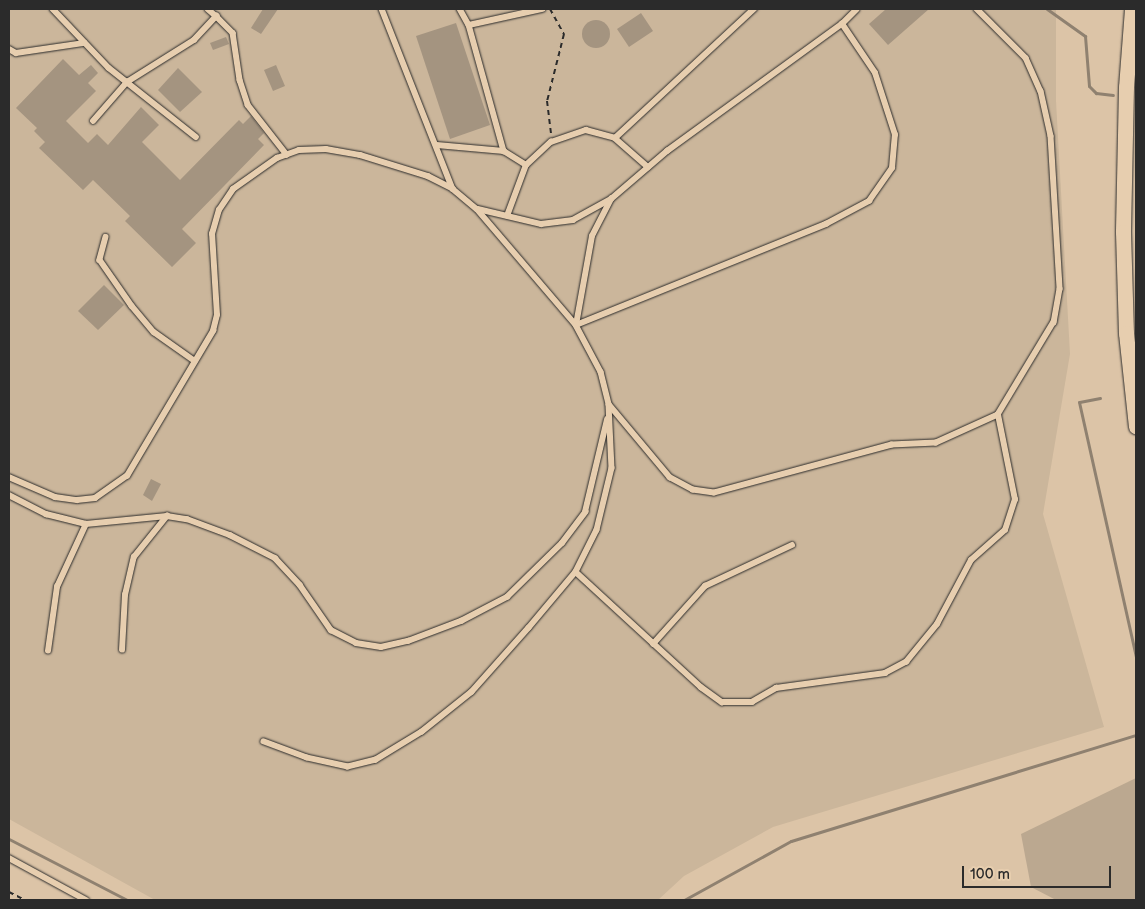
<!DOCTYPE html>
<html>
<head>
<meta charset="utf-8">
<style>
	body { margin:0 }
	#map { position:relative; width:1145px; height:909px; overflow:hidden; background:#dcc4a7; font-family:"Balsamiq Sans",sans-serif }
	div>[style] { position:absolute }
	.built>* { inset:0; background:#cbb69b }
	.green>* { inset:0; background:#bba890 }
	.stream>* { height:3px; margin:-1.5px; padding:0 1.5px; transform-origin:1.5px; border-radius:1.5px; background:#8f8170 }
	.building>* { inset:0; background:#a49480 }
	.round { border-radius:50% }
	.path>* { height:2px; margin-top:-1px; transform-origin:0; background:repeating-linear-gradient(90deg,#2b2b2b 0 5px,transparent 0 9px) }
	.roads { filter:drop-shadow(0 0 1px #2b2b2b) drop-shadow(0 0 1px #2b2b2b) }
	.lane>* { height:5.5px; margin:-2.75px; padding:0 2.75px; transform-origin:2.75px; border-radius:2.75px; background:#e7ceaf }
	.secondary>* { height:15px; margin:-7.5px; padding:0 7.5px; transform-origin:7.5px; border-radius:7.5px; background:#e7ceaf }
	span { translate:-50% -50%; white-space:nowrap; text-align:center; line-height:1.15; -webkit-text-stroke:4px #e7ceaf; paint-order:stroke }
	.frame { position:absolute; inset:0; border:10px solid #2b2b2b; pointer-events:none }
	.scale { position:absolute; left:962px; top:866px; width:149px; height:22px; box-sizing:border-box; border:2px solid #2b2b2b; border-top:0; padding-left:6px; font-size:15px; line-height:18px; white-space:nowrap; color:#2b2b2b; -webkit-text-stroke:4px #e7ceaf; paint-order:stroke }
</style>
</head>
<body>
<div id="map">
	<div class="built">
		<i style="clip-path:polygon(9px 9px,1056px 9px,1056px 101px,1070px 354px,1043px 514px,1104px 727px,773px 827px,684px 876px,658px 900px,155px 900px,9px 819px)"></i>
	</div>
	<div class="green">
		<i style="clip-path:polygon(1136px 778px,1136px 900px,1056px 900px,1031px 887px,1021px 834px)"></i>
	</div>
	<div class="stream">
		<i style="left:1047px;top:9px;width:47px;rotate:35.4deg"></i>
		<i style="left:1085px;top:36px;width:50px;rotate:85.4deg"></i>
		<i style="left:1089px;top:86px;width:10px;rotate:45deg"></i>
		<i style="left:1096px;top:93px;width:17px;rotate:7deg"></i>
		<i style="left:1100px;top:398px;width:21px;rotate:169deg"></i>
		<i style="left:1079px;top:402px;width:261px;rotate:77.4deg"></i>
		<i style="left:9px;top:839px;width:133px;rotate:27.3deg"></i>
		<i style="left:684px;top:900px;width:122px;rotate:-28.9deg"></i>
		<i style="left:791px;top:841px;width:361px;rotate:-17.1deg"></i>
	</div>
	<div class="building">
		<i style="clip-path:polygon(263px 9px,278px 9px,261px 34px,251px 28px)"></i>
		<i style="clip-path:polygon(886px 9px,929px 9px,888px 45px,869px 24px)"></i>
		<i style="clip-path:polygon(641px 13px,653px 31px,629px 47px,617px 29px)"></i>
		<i class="round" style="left:582px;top:20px;width:28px;height:28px"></i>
		<i style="clip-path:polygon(456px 23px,490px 125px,450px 139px,416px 36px)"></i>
		<i style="clip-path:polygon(226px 37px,229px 44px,213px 50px,210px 43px)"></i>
		<i style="clip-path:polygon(63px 59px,79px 75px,91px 65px,98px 73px,88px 83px,96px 91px,66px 121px,88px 143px,97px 134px,108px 145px,141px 107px,159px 125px,142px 142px,180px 180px,239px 120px,243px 124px,251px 116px,264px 133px,258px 139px,264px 145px,182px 229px,196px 243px,172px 267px,125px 221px,130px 216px,93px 180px,83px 190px,39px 148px,45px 142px,34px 131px,37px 128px,16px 108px)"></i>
		<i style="clip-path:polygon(276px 65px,285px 86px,273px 91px,264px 70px)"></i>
		<i style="clip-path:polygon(178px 68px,202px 92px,180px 112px,158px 90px)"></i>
		<i style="clip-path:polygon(104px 285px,124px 305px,98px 330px,78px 311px)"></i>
		<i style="clip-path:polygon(151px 479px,161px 484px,152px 501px,143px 495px)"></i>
	</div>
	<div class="path">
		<i style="left:550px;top:9px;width:29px;rotate:61deg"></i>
		<i style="left:564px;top:34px;width:69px;rotate:104.2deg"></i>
		<i style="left:547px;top:101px;width:34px;rotate:83deg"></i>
		<i style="left:9px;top:892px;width:18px;rotate:27deg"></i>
	</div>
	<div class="roads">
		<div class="lane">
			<i style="left:53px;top:9px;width:81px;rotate:46.5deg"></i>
			<i style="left:109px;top:68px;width:111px;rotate:38.4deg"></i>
			<i style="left:208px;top:9px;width:11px;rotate:41deg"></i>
			<i style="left:382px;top:9px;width:193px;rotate:68.5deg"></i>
			<i style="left:460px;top:9px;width:18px;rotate:61deg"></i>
			<i style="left:469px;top:25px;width:75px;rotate:-12.4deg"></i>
			<i style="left:977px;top:9px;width:69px;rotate:45deg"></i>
			<i style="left:1026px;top:58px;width:36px;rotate:66deg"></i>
			<i style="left:1041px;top:91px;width:46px;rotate:77.5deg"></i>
			<i style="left:1051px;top:136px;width:153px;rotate:86.6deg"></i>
			<i style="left:1060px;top:289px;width:34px;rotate:100deg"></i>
			<i style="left:1054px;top:322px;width:109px;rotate:121.1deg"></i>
			<i style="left:469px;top:25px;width:131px;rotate:74.5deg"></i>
			<i style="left:504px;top:151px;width:26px;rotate:32deg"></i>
			<i style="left:9px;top:49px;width:8px;rotate:30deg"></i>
			<i style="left:16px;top:53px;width:69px;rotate:-8.4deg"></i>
			<i style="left:93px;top:121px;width:52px;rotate:-48.9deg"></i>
			<i style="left:127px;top:82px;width:79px;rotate:-32.1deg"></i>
			<i style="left:194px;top:40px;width:33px;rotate:-47deg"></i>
			<i style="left:216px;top:16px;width:24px;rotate:45deg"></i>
			<i style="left:233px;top:33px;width:48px;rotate:81.5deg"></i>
			<i style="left:240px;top:80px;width:26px;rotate:72deg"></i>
			<i style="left:248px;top:105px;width:63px;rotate:52deg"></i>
			<i style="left:615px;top:138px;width:190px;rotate:-42.9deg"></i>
			<i style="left:437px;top:145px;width:67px;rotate:5.1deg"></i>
			<i style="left:478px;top:209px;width:65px;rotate:13.4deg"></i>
			<i style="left:541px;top:224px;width:32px;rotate:-7deg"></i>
			<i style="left:573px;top:220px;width:43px;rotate:-28.9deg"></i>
			<i style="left:507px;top:216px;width:54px;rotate:-69.6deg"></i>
			<i style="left:526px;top:165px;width:34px;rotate:-43deg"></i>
			<i style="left:551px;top:142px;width:37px;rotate:-19deg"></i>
			<i style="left:586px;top:130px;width:30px;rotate:15deg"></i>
			<i style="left:615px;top:138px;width:44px;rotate:41.3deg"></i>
			<i style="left:106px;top:237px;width:24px;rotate:105deg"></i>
			<i style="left:100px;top:260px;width:56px;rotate:55.2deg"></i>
			<i style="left:132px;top:306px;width:34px;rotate:50deg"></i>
			<i style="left:154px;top:332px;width:50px;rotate:35.3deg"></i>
			<i style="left:576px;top:325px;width:270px;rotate:-22deg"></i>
			<i style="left:826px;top:224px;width:49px;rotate:-28.1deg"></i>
			<i style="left:869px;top:201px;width:40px;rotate:-55.1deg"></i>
			<i style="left:892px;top:168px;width:33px;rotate:-85deg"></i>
			<i style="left:895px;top:135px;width:65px;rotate:-107.9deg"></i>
			<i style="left:875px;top:73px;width:59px;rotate:-124deg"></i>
			<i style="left:576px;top:325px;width:90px;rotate:-79.8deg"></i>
			<i style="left:592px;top:236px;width:42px;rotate:-62.8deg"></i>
			<i style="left:611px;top:199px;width:74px;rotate:-40.6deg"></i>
			<i style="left:667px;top:151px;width:216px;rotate:-36deg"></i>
			<i style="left:842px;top:24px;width:20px;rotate:-45deg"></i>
			<i style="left:9px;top:477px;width:50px;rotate:23.5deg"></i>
			<i style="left:55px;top:497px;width:22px;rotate:8deg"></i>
			<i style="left:77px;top:500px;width:18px;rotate:-6deg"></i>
			<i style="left:95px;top:498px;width:39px;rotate:-35deg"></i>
			<i style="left:127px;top:476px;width:169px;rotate:-59.3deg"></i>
			<i style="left:213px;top:331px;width:16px;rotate:-76deg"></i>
			<i style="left:217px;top:315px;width:81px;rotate:-93.5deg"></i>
			<i style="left:212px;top:234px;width:25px;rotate:-74deg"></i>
			<i style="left:219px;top:210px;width:25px;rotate:-56deg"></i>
			<i style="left:233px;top:189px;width:54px;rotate:-35.2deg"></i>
			<i style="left:277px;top:158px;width:23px;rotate:-20deg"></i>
			<i style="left:299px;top:150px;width:27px;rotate:-2deg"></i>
			<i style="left:326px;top:149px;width:35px;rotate:10deg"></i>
			<i style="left:360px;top:155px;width:71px;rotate:17.2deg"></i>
			<i style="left:428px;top:176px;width:28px;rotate:27deg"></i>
			<i style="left:453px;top:189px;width:31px;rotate:40deg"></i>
			<i style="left:477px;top:209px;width:153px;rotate:49.5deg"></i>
			<i style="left:576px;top:325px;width:53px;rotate:62deg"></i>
			<i style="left:601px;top:372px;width:34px;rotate:76deg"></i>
			<i style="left:609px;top:405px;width:63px;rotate:87.3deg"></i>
			<i style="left:612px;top:468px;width:64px;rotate:103.6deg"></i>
			<i style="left:597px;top:530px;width:47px;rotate:116.6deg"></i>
			<i style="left:576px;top:572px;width:73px;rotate:130deg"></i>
			<i style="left:529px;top:628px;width:86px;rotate:131.7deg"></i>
			<i style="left:472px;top:692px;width:64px;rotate:141.3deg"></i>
			<i style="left:422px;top:732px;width:54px;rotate:148.7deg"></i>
			<i style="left:376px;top:760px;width:29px;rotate:166deg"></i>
			<i style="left:348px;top:767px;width:42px;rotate:-167.6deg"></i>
			<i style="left:307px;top:758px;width:46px;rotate:-159.6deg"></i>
			<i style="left:9px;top:495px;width:42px;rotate:27.2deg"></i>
			<i style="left:46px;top:514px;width:41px;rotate:14deg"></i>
			<i style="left:86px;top:524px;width:81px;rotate:-5.6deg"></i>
			<i style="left:167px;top:516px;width:20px;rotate:9deg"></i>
			<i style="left:187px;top:519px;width:46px;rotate:20.4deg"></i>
			<i style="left:230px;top:535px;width:51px;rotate:27.1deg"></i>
			<i style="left:275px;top:558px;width:37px;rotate:47deg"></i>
			<i style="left:300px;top:585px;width:55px;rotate:55.4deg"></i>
			<i style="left:331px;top:630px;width:28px;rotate:27deg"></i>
			<i style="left:356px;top:643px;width:25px;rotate:9deg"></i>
			<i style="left:381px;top:647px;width:28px;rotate:-13deg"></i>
			<i style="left:408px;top:641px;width:57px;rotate:-20.7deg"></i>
			<i style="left:461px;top:621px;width:52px;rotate:-27.6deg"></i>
			<i style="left:507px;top:597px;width:77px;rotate:-44.5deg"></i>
			<i style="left:562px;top:543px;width:39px;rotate:-53deg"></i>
			<i style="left:585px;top:512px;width:95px;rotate:-76.6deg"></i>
			<i style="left:576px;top:572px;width:170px;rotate:42.6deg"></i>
			<i style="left:701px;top:687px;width:26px;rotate:36deg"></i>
			<i style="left:722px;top:702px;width:30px"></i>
			<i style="left:752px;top:702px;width:28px;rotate:-30deg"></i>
			<i style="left:776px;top:688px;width:110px;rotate:-7.8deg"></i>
			<i style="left:885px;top:673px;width:24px;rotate:-28deg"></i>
			<i style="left:906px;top:662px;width:49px;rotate:-50.8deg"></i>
			<i style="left:937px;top:624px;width:72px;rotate:-62deg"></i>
			<i style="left:971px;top:560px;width:45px;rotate:-41.4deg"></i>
			<i style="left:1005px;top:530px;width:32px;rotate:-72deg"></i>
			<i style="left:1015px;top:500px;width:87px;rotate:-101.3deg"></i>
			<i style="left:998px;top:415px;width:68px;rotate:155.7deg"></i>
			<i style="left:936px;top:443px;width:44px;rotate:177.4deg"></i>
			<i style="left:892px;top:445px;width:184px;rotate:164.9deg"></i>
			<i style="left:714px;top:493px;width:21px;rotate:-172deg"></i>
			<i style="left:693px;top:490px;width:26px;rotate:-152deg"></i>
			<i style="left:670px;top:478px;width:95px;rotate:-129.9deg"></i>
			<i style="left:653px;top:644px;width:78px;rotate:-48.1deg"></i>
			<i style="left:705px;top:586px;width:96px;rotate:-25.2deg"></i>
			<i style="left:122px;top:650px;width:55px;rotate:-86.9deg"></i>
			<i style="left:125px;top:595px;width:39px;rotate:-77deg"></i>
			<i style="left:134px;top:557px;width:53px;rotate:-51.2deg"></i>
			<i style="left:48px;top:651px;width:65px;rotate:-82deg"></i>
			<i style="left:57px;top:587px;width:69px;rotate:-65.3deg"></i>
			<i style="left:9px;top:858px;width:88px;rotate:28.6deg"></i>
		</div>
		<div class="secondary">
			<i style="left:1132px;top:9px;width:78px;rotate:94.4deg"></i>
			<i style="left:1126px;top:87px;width:145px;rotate:91.2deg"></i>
			<i style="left:1123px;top:232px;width:101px;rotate:88.3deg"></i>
			<i style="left:1126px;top:333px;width:94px;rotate:83.9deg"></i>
		</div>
	</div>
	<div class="frame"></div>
	<div class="scale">100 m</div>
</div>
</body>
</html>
